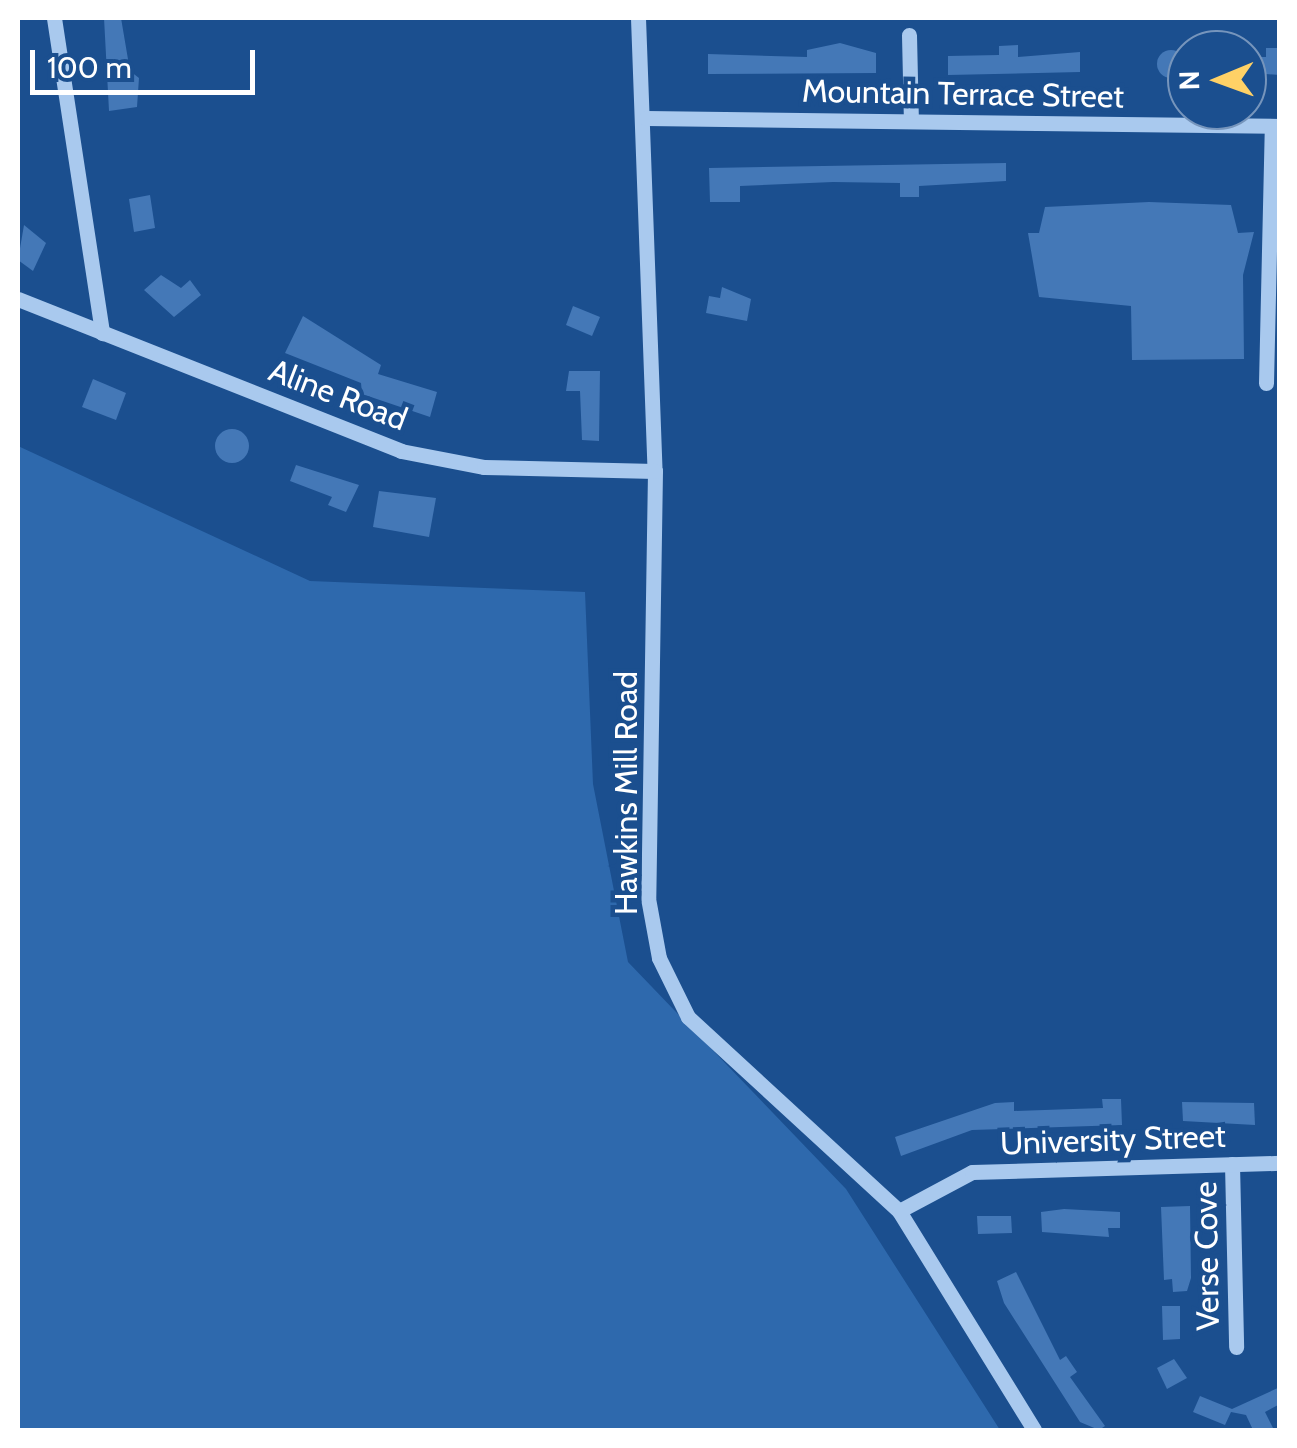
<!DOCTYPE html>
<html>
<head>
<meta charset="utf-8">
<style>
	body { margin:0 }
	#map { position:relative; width:1297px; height:1448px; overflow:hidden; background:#1b4f8f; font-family:Cabin,sans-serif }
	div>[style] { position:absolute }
	.green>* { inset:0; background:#2e69ad }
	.building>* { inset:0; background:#4478b7 }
	.round { border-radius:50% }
	.minor>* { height:15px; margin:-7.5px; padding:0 7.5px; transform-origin:7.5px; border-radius:7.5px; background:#a9c9ee }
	span { translate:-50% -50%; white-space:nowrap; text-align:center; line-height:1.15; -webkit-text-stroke:9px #1b4f8f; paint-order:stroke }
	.street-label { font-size:32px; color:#fff }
	.frame { position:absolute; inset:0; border:20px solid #fff; pointer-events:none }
	.north { position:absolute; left:1167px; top:30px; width:100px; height:100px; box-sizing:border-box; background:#1b4f8f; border:2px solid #7695bc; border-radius:50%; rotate:269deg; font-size:28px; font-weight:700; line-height:40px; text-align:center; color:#fff }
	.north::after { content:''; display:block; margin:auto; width:35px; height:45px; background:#ffd166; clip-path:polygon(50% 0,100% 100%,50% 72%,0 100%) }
	.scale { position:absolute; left:30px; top:50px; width:225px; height:45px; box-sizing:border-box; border:5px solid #fff; border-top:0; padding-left:12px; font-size:30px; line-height:35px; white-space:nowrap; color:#fff; -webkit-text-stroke:8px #1b4f8f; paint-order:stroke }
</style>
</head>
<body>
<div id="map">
	<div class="green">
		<i style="clip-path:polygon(18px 446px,310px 581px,585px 592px,593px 784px,628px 962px,846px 1189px,1000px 1430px,18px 1430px)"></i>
	</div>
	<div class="building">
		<i style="clip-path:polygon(104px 18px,121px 18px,130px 71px,139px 78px,137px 107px,109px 111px)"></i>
		<i style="clip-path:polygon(840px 43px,876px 53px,876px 73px,708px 74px,708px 54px,807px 57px,807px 50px)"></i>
		<i style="clip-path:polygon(1018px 45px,1018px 57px,1080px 52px,1080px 72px,948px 75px,948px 56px,999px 55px,999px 46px)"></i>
		<i style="clip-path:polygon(1266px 48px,1280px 48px,1280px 75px,1253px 73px,1253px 57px,1266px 57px)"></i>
		<i class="round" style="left:1157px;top:50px;width:28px;height:28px"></i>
		<i style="clip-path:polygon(1006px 163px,1006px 181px,919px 186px,919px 197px,900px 197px,900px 183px,833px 182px,740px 186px,740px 202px,710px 202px,709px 168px)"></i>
		<i style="clip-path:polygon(150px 195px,155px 228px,134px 232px,129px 199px)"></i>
		<i style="clip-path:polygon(1149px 202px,1231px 205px,1238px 233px,1254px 232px,1243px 275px,1244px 359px,1132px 360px,1131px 306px,1039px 297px,1028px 233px,1039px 233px,1045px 207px)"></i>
		<i style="clip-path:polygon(24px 225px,46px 243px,33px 271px,18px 260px)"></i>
		<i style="clip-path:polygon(161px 275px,181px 288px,190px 280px,201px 295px,174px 317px,144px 290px)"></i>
		<i style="clip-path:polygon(722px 287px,751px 299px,747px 321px,706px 313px,709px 296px,720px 298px)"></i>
		<i style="clip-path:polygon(573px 306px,600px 317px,592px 336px,566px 325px)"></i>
		<i style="clip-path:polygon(303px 316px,381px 365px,378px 374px,437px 392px,430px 417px,362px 394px,361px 383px,285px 353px)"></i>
		<i style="clip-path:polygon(569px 371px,600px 371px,599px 441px,582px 440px,580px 391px,566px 391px)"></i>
		<i style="clip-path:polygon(93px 379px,126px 393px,116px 420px,82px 407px)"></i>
		<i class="round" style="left:215px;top:429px;width:34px;height:34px"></i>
		<i style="clip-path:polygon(296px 465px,359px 485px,346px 512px,328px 505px,332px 497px,290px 481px)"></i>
		<i style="clip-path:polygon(379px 491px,436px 498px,429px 537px,373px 527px)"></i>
		<i style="clip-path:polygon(1102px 1099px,1121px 1099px,1122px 1125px,972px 1130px,901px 1156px,895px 1137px,995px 1103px,1014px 1102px,1014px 1111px,1073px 1109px,1103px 1108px)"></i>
		<i style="clip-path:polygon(1182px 1102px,1254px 1103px,1255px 1125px,1183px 1121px)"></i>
		<i style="clip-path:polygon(1190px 1206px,1191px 1278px,1187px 1291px,1173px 1292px,1172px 1279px,1164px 1280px,1161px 1207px)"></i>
		<i style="clip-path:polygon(1064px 1209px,1120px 1212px,1120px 1228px,1108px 1228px,1109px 1237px,1042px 1232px,1041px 1212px)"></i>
		<i style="clip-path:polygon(977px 1216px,1011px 1216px,1012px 1233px,978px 1234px)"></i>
		<i style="clip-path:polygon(1016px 1272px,1060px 1360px,1066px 1356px,1077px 1372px,1070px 1377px,1105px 1426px,1099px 1430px,1080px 1422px,1004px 1303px,997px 1281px)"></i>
		<i style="clip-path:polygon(1162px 1306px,1180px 1306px,1180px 1339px,1163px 1340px)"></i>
		<i style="clip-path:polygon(1174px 1359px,1187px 1378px,1167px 1389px,1157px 1368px)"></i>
		<i style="clip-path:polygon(1280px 1387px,1280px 1404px,1265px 1412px,1274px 1430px,1253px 1430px,1246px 1415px,1231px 1412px,1225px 1425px,1193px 1412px,1200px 1396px,1232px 1409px)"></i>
	</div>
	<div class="minor">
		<i style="left:54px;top:18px;width:319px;rotate:81.3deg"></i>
		<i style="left:638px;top:18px;width:453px;rotate:87.9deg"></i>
		<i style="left:655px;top:471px;width:427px;rotate:90.9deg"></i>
		<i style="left:648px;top:898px;width:61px;rotate:79.6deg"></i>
		<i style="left:659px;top:958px;width:66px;rotate:63.8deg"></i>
		<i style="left:688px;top:1017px;width:287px;rotate:42.6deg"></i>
		<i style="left:899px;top:1211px;width:257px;rotate:58.3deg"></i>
		<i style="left:909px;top:35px;width:86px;rotate:88.7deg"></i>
		<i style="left:646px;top:118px;width:634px;rotate:0.72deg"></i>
		<i style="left:18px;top:299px;width:412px;rotate:21.6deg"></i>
		<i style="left:401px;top:451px;width:85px;rotate:10.9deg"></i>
		<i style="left:484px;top:467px;width:171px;rotate:1.3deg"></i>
		<i style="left:1266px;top:383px;width:257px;rotate:-88.7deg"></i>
		<i style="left:1232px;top:1164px;width:183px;rotate:88.7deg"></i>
		<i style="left:899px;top:1211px;width:83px;rotate:-28.1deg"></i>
		<i style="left:972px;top:1172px;width:308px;rotate:-1.7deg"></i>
	</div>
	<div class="street-label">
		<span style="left:963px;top:94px;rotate:1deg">Mountain Terrace Street</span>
		<span style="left:338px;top:395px;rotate:21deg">Aline Road</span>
		<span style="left:626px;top:793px;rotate:-90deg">Hawkins Mill Road</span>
		<span style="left:1113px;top:1140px;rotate:-2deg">University Street</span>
		<span style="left:1207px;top:1256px;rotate:-91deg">Verse Cove</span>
	</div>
	<div class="frame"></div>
	<div class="north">N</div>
	<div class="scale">100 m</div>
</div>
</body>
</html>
